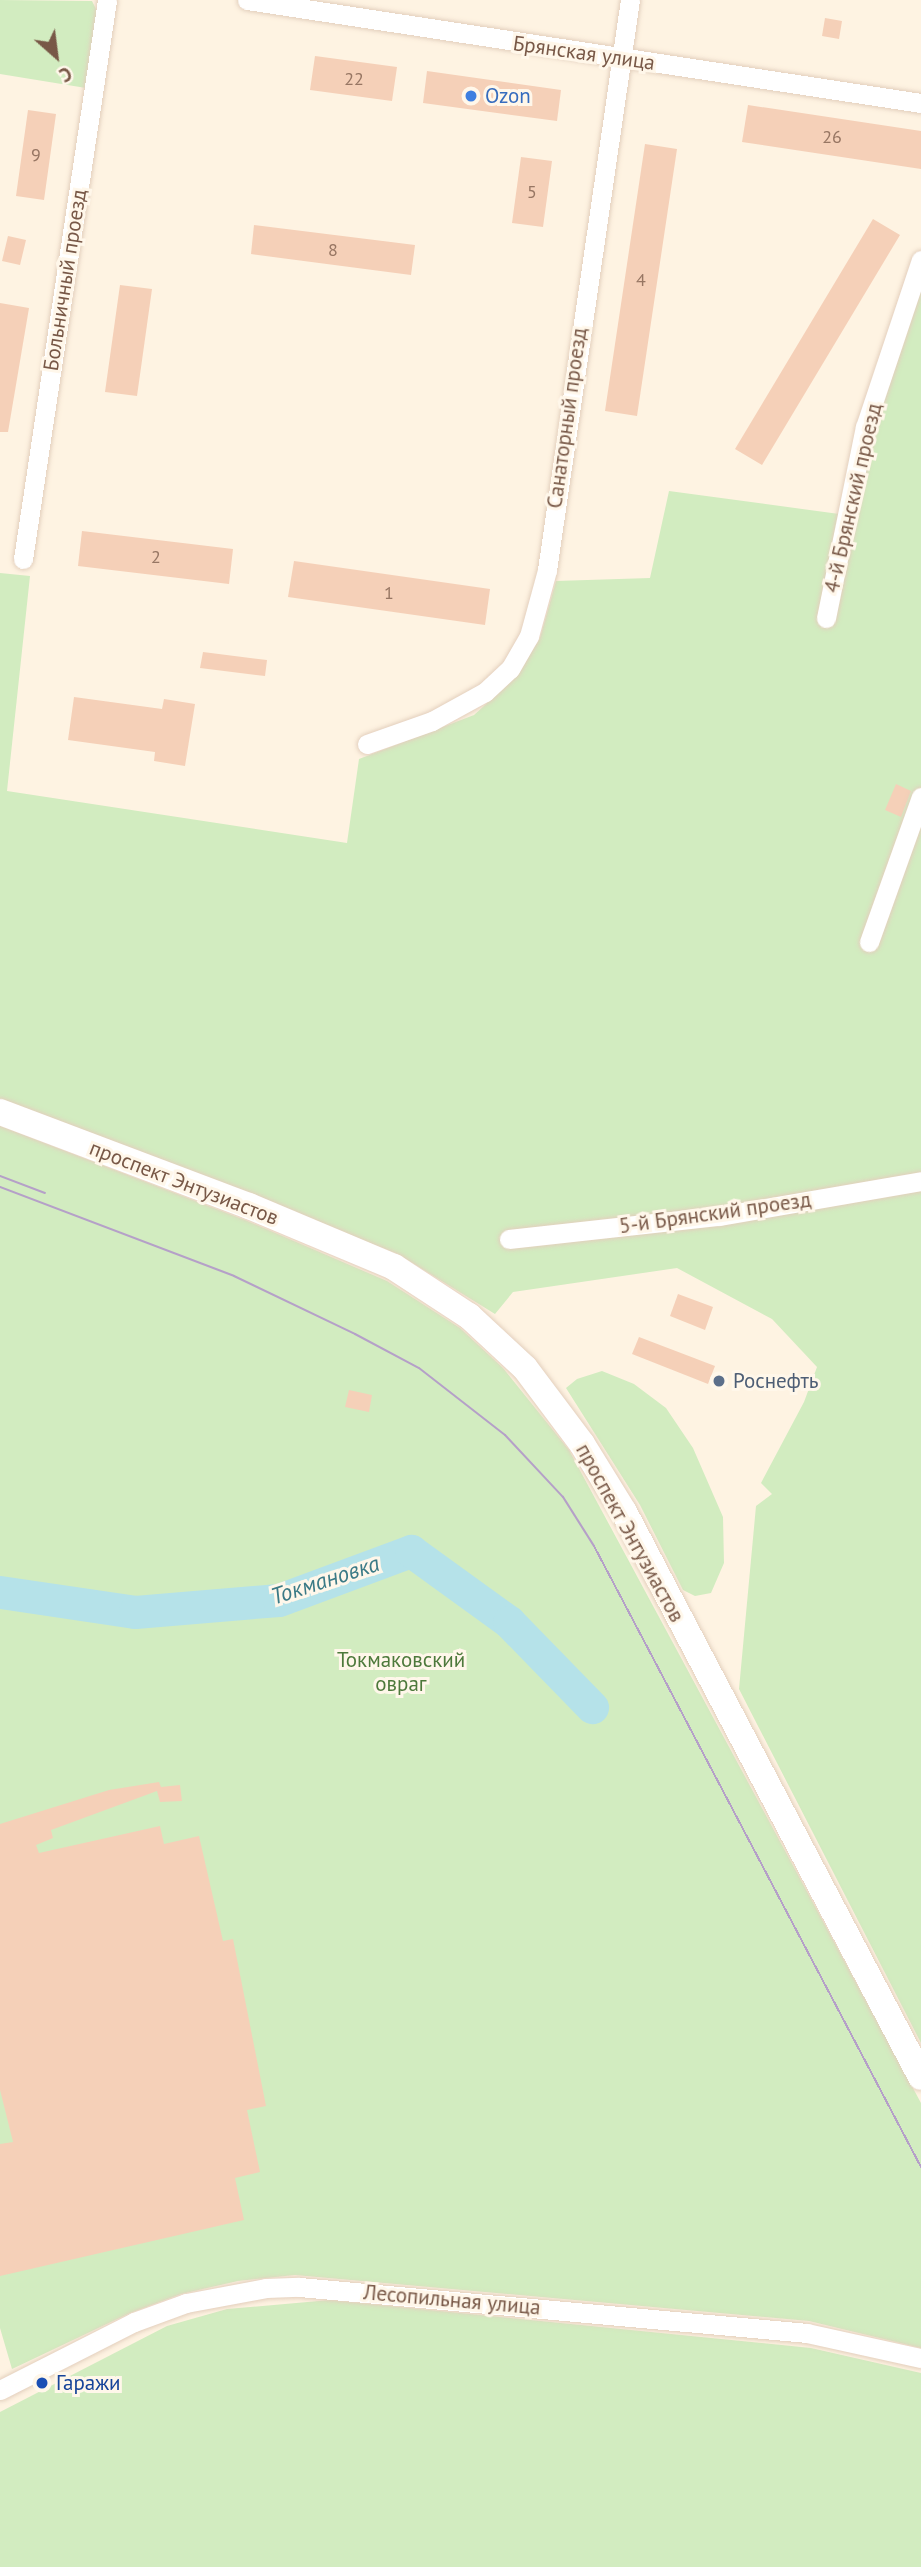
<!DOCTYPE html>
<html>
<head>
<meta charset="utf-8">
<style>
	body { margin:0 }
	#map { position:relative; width:921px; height:2567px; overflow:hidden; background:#fef3e2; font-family:"PT Sans",sans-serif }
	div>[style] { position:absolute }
	.green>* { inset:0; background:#d2ecc0 }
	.river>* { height:33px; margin:-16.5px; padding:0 16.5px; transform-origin:16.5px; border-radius:16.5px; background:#b5e2e9 }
	.building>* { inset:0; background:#f5d0b8 }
	.roads { filter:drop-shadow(0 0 2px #e3cfbd) drop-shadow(0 0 2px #e3cfbd) }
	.street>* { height:19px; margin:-9.5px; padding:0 9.5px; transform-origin:9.5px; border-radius:9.5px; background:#fff }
	.secondary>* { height:26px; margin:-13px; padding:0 13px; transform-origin:13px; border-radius:13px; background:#fff }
	.tram>* { height:2px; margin:-1px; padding:0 1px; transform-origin:1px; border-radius:1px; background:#b5a0c8 }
	.dots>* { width:19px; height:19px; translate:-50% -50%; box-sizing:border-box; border:4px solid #fff7ea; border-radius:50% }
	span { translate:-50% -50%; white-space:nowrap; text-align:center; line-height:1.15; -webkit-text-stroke:6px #fff7ea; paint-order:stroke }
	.number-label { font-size:18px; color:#977663 }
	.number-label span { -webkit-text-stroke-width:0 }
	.street-label { font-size:21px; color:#785847 }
	.shop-label { font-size:21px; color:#366cbe }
	.left { translate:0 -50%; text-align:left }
	.service-label { font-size:21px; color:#4e5e75 }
	.park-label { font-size:21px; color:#4d793b }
	.transit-label { font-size:21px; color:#164399 }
	.water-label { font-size:23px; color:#3b7a86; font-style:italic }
	.north { position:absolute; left:21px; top:21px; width:70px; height:70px; -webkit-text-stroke:5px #fff7ea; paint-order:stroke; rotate:152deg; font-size:19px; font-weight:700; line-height:28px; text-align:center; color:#785847 }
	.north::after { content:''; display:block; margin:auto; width:24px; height:32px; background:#785847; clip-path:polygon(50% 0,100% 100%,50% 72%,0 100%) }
</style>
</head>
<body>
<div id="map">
	<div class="green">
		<i style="clip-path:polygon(0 0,92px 1px,98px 13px,86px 88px,0 74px)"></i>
		<i style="clip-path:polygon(921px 281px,921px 2043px,739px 1689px,756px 1506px,772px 1494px,761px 1483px,804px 1402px,817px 1367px,772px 1319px,677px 1268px,513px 1292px,495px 1314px,398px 1254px,0 1099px,0 573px,30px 576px,7px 791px,347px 843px,359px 759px,474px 715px,517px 676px,540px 638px,556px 581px,650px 578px,669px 491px,854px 516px,875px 424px)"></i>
		<i style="clip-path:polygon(0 1126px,245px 1220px,387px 1281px,460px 1328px,503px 1368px,569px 1450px,921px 2103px,921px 2348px,809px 2321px,295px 2275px,238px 2281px,181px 2294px,130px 2313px,12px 2369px,0 2328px)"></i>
		<i style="clip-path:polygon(602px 1371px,634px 1384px,666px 1408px,693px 1448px,723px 1517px,724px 1563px,711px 1593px,695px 1596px,683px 1590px,640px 1505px,566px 1388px,577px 1379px)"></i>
		<i style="clip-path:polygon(330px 2300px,811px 2348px,921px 2373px,921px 2567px,0 2567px,0 2412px,167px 2326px,227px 2309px)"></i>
	</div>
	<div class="river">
		<i style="left:0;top:1592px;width:136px;rotate:8.4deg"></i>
		<i style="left:135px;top:1612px;width:144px;rotate:-4.8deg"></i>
		<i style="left:279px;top:1600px;width:141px;rotate:-20.4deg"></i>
		<i style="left:411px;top:1551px;width:121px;rotate:35.9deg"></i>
		<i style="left:509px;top:1622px;width:119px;rotate:45.7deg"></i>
	</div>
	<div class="building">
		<i style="clip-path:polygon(825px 18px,842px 21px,839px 39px,822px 36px)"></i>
		<i style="clip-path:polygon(315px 56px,397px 67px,392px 101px,310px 90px)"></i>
		<i style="clip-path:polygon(427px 71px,561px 90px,557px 121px,423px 103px)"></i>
		<i style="clip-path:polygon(748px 105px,921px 131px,921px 169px,742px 142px)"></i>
		<i style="clip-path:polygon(28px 110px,56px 114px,44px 200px,16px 196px)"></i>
		<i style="clip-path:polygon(645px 144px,677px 149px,637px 416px,605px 411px)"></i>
		<i style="clip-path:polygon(521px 157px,552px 161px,543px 227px,512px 223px)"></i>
		<i style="clip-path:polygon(873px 219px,900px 235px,762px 465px,735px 449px)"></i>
		<i style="clip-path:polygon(254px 225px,415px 245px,411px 275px,251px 254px)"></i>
		<i style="clip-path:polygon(8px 236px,26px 240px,20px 265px,2px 261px)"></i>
		<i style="clip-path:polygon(120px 285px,152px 289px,137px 396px,105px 392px)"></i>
		<i style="clip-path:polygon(0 303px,29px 308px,8px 432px,0 432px)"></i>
		<i style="clip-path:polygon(82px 531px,233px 549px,229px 584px,78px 566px)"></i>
		<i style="clip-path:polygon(294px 561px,490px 589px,485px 625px,288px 597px)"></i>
		<i style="clip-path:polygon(203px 652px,267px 660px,265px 676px,200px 668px)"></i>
		<i style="clip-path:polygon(74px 697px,162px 709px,164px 699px,195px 704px,185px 766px,154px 761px,155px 752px,68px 740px)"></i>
		<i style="clip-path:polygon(896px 784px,911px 791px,901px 817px,885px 810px)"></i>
		<i style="clip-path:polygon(678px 1294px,713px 1307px,705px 1330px,670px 1316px)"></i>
		<i style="clip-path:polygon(639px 1337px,715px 1366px,708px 1384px,632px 1354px)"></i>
		<i style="clip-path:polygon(349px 1390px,372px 1395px,369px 1412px,345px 1407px)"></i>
		<i style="clip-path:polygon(159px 1782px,161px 1787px,180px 1785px,182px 1801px,160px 1802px,157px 1791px,51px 1830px,53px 1838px,36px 1845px,39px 1853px,160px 1826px,164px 1844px,199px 1836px,223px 1941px,233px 1939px,266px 2106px,247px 2110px,260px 2172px,235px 2178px,244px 2220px,0 2276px,0 2144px,13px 2142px,0 2090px,0 1824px,109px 1790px)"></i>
	</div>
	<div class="roads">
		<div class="street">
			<i style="left:247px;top:0;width:682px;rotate:8.69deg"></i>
			<i style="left:23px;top:559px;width:565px;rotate:-81.45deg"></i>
			<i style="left:826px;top:618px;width:195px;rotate:-78.5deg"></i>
			<i style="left:865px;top:427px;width:176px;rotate:-71.5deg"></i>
			<i style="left:367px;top:744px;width:69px;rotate:-19.5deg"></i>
			<i style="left:432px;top:721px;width:60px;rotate:-28.7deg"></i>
			<i style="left:485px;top:692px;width:34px;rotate:-43deg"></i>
			<i style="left:510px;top:669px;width:38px;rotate:-60deg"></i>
			<i style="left:529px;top:636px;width:68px;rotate:-74.7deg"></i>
			<i style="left:547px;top:570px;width:576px;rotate:-81.72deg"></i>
			<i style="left:869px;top:942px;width:154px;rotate:-70.3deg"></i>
			<i style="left:509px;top:1239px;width:211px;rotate:-6.3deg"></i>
			<i style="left:719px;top:1216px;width:205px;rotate:-9.8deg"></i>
			<i style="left:0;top:2390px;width:150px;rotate:-26.9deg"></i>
			<i style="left:134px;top:2322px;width:55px;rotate:-20.1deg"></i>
			<i style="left:186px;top:2303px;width:81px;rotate:-10.6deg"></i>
			<i style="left:266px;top:2288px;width:33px;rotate:-2deg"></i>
			<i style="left:299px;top:2287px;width:510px;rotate:5.17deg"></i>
			<i style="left:807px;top:2333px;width:117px;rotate:12.4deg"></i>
		</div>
		<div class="secondary">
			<i style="left:0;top:1112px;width:266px;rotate:20.7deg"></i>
			<i style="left:249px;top:1206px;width:157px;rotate:22.8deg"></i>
			<i style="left:394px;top:1267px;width:90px;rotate:33.2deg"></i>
			<i style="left:469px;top:1316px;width:76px;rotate:42.9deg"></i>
			<i style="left:525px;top:1368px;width:95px;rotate:53.1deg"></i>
			<i style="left:582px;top:1444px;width:80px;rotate:58.3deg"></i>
			<i style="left:624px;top:1512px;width:638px;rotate:62.27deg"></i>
		</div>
	</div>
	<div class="tram">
		<i style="left:0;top:1176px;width:48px;rotate:20.7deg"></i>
		<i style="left:0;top:1187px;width:250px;rotate:20.8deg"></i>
		<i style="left:234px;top:1276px;width:134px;rotate:25.6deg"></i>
		<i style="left:355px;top:1334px;width:72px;rotate:28deg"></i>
		<i style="left:419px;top:1368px;width:109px;rotate:37.9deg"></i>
		<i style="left:505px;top:1435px;width:85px;rotate:46.9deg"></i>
		<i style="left:563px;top:1497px;width:58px;rotate:57.7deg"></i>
		<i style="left:594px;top:1546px;width:702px;rotate:62.23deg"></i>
	</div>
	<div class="dots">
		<i style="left:471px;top:96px;background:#3f7fe0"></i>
		<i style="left:719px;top:1381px;background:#5c6f8a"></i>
		<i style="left:42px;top:2383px;background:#1a4fb4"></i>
	</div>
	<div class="number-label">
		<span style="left:354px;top:79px">22</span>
		<span style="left:832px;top:137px">26</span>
		<span style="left:36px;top:155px">9</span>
		<span style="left:532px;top:192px">5</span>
		<span style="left:333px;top:250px">8</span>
		<span style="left:641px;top:280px">4</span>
		<span style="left:156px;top:557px">2</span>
		<span style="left:389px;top:593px">1</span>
	</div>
	<div class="street-label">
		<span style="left:584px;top:53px;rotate:8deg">Брянская улица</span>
		<span style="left:65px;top:280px;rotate:-81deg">Больничный проезд</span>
		<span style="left:567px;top:418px;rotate:-82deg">Санаторный проезд</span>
		<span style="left:853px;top:498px;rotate:-77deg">4-й Брянский проезд</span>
		<span style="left:184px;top:1183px;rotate:21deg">проспект Энтузиастов</span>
		<span style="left:715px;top:1213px;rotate:-8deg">5-й Брянский проезд</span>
		<span style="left:630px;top:1533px;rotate:61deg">проспект Энтузиастов</span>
		<span style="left:452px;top:2300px;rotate:5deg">Лесопильная улица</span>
	</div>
	<div class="shop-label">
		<span class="left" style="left:485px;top:96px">Ozon</span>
	</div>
	<div class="service-label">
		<span class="left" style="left:733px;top:1381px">Роснефть</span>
	</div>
	<div class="park-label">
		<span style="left:401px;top:1672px">Токмаковский<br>овраг</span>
	</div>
	<div class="transit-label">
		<span class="left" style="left:56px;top:2383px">Гаражи</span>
	</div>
	<div class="water-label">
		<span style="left:325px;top:1580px;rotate:-18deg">Токмановка</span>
	</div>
	<div class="north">С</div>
</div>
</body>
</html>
